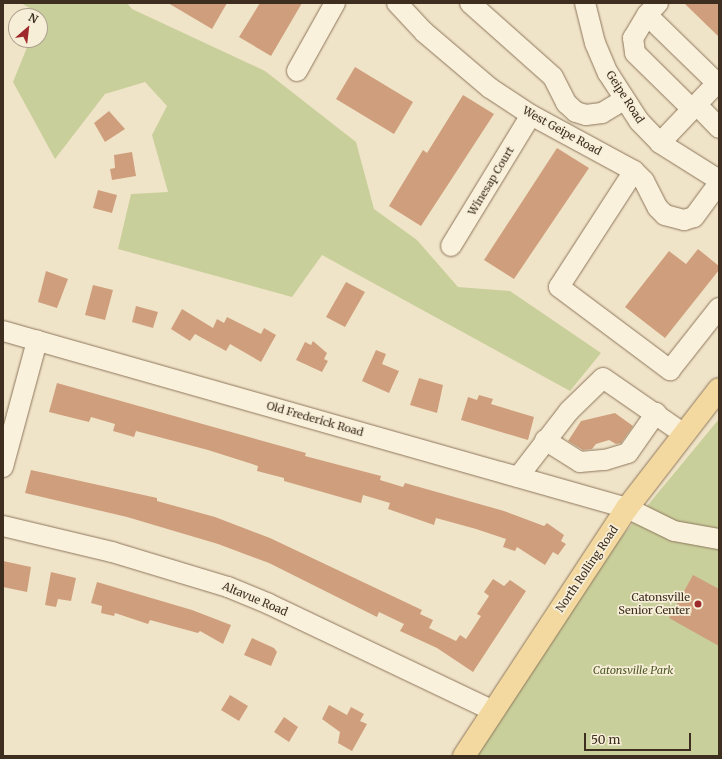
<!DOCTYPE html>
<html>
<head>
<meta charset="utf-8">
<style>
	body { margin:0 }
	#map { position:relative; width:722px; height:759px; overflow:hidden; background:#f0e4c8; font-family:Merriweather,serif }
	div>[style] { position:absolute }
	.green>* { inset:0; background:#c9cf9b }
	.building>* { inset:0; background:#cf9f7d }
	.roads { filter:drop-shadow(0 0 1px #8d765c) drop-shadow(0 0 1px #8d765c) }
	.minor>* { height:20px; margin:-10px; padding:0 10px; transform-origin:10px; border-radius:10px; background:#faf1dc }
	.major>* { height:22px; margin:-11px; padding:0 11px; transform-origin:11px; border-radius:11px; background:#f3d9a0 }
	.dots>* { width:11px; height:11px; translate:-50% -50%; box-sizing:border-box; border:2px solid #f7eed8; border-radius:50% }
	span { translate:-50% -50%; white-space:nowrap; text-align:center; line-height:1.15; -webkit-text-stroke:3.5px #f7eed8; paint-order:stroke }
	.street-label { font-size:11px; color:#3d2e20 }
	.poi-label { font-size:11px; color:#3d2e20 }
	.right { translate:-100% -50%; text-align:right }
	.park-label { font-size:11px; color:#4d5a26; font-style:italic }
	.frame { position:absolute; inset:0; border:4px solid #3d2e20; pointer-events:none }
	.north { position:absolute; left:8px; top:8px; width:40px; height:40px; box-sizing:border-box; background:#f7eed8; border:1px solid #ada18e; border-radius:50%; rotate:28deg; font-size:11px; font-weight:700; line-height:16px; text-align:center; color:#3d2e20 }
	.north::after { content:''; display:block; margin:auto; width:14px; height:18px; background:#9e2a2b; clip-path:polygon(50% 0,100% 100%,50% 72%,0 100%) }
	.scale { position:absolute; left:584px; top:733px; width:107px; height:18px; box-sizing:border-box; border:2px solid #3d2e20; border-top:0; padding-left:5px; font-size:12px; line-height:14px; white-space:nowrap; color:#3d2e20; -webkit-text-stroke:3px #f7eed8; paint-order:stroke }
</style>
</head>
<body>
<div id="map">
	<div class="green">
		<i style="clip-path:polygon(21px 3px,127px 3px,132px 9px,265px 71px,356px 142px,374px 209px,417px 240px,458px 287px,510px 291px,601px 353px,570px 391px,322px 255px,292px 297px,118px 249px,131px 194px,168px 192px,152px 135px,167px 106px,145px 82px,105px 94px,55px 159px,13px 82px,30px 40px,40px 40px,41px 15px)"></i>
		<i style="clip-path:polygon(719px 419px,719px 756px,472px 756px,609px 552px)"></i>
	</div>
	<div class="building">
		<i style="clip-path:polygon(168px 3px,227px 3px,212px 29px)"></i>
		<i style="clip-path:polygon(260px 3px,302px 3px,271px 56px,239px 37px)"></i>
		<i style="clip-path:polygon(684px 3px,719px 3px,719px 37px)"></i>
		<i style="clip-path:polygon(355px 67px,413px 102px,394px 134px,336px 99px)"></i>
		<i style="clip-path:polygon(463px 95px,494px 114px,421px 226px,389px 206px,423px 150px,427px 153px)"></i>
		<i style="clip-path:polygon(109px 111px,125px 129px,105px 142px,94px 123px)"></i>
		<i style="clip-path:polygon(557px 148px,589px 168px,514px 279px,484px 260px)"></i>
		<i style="clip-path:polygon(132px 152px,136px 176px,112px 180px,110px 169px,115px 168px,114px 155px)"></i>
		<i style="clip-path:polygon(98px 190px,117px 195px,112px 213px,93px 208px)"></i>
		<i style="clip-path:polygon(698px 249px,719px 266px,719px 270px,665px 338px,625px 307px,669px 251px,686px 264px)"></i>
		<i style="clip-path:polygon(46px 271px,68px 279px,57px 308px,38px 302px)"></i>
		<i style="clip-path:polygon(346px 282px,365px 292px,345px 327px,326px 317px)"></i>
		<i style="clip-path:polygon(93px 285px,113px 290px,105px 320px,85px 315px)"></i>
		<i style="clip-path:polygon(136px 306px,158px 312px,153px 328px,132px 322px)"></i>
		<i style="clip-path:polygon(182px 309px,213px 328px,217px 319px,224px 323px,227px 317px,261px 334px,264px 328px,276px 335px,261px 362px,230px 344px,226px 351px,195px 334px,190px 341px,171px 329px)"></i>
		<i style="clip-path:polygon(313px 341px,327px 353px,324px 359px,328px 361px,322px 372px,296px 360px,305px 342px,311px 345px)"></i>
		<i style="clip-path:polygon(376px 350px,386px 354px,382px 364px,399px 371px,389px 393px,362px 381px)"></i>
		<i style="clip-path:polygon(419px 378px,443px 385px,437px 413px,410px 405px)"></i>
		<i style="clip-path:polygon(57px 383px,306px 453px,305px 456px,381px 476px,380px 480px,403px 487px,405px 483px,504px 511px,544px 526px,547px 523px,564px 535px,561px 541px,566px 544px,558px 555px,553px 552px,545px 565px,517px 547px,515px 551px,503px 547px,506px 539px,476px 529px,436px 518px,434px 525px,388px 509px,390px 503px,363px 495px,361px 503px,284px 481px,284px 478px,257px 471px,258px 466px,208px 450px,136px 431px,134px 437px,113px 431px,115px 424px,91px 417px,89px 422px,49px 412px)"></i>
		<i style="clip-path:polygon(479px 395px,493px 399px,491px 404px,534px 417px,528px 440px,461px 420px,468px 397px,477px 400px)"></i>
		<i style="clip-path:polygon(615px 413px,633px 426px,621px 443px,616px 444px,609px 440px,596px 444px,592px 449px,583px 450px,568px 441px,581px 421px)"></i>
		<i style="clip-path:polygon(31px 470px,157px 498px,157px 501px,215px 517px,270px 538px,422px 610px,420px 614px,433px 620px,429px 628px,456px 641px,460px 635px,466px 639px,481px 616px,477px 614px,489px 596px,484px 592px,493px 579px,504px 586px,510px 580px,526px 591px,473px 672px,437px 648px,400px 631px,404px 624px,379px 612px,377px 617px,269px 563px,218px 544px,127px 517px,25px 493px)"></i>
		<i style="clip-path:polygon(3px 561px,31px 567px,27px 592px,3px 587px)"></i>
		<i style="clip-path:polygon(51px 572px,76px 578px,71px 601px,58px 599px,56px 607px,45px 605px)"></i>
		<i style="clip-path:polygon(693px 575px,719px 589px,719px 646px,669px 618px)"></i>
		<i style="clip-path:polygon(97px 582px,192px 610px,231px 625px,223px 644px,200px 631px,198px 633px,150px 620px,148px 624px,115px 613px,114px 616px,101px 613px,102px 606px,91px 603px)"></i>
		<i style="clip-path:polygon(252px 638px,274px 648px,277px 652px,271px 666px,244px 655px)"></i>
		<i style="clip-path:polygon(230px 695px,248px 706px,239px 721px,221px 710px)"></i>
		<i style="clip-path:polygon(329px 705px,347px 715px,351px 707px,364px 714px,360px 721px,367px 724px,352px 751px,338px 743px,340px 732px,322px 719px)"></i>
		<i style="clip-path:polygon(284px 717px,298px 727px,289px 742px,274px 732px)"></i>
	</div>
	<div class="roads">
		<div class="minor">
			<i style="left:397px;top:3px;width:40px;rotate:47deg"></i>
			<i style="left:424px;top:32px;width:87px;rotate:40.3deg"></i>
			<i style="left:490px;top:88px;width:49px;rotate:33.4deg"></i>
			<i style="left:531px;top:115px;width:117px;rotate:28.5deg"></i>
			<i style="left:634px;top:171px;width:14px;rotate:45deg"></i>
			<i style="left:644px;top:181px;width:30px;rotate:63deg"></i>
			<i style="left:658px;top:208px;width:10px;rotate:45deg"></i>
			<i style="left:665px;top:215px;width:20px;rotate:15deg"></i>
			<i style="left:684px;top:220px;width:10px;rotate:-17deg"></i>
			<i style="left:694px;top:217px;width:42px;rotate:-53.7deg"></i>
			<i style="left:470px;top:3px;width:111px;rotate:41.7deg"></i>
			<i style="left:553px;top:77px;width:29px;rotate:63deg"></i>
			<i style="left:566px;top:103px;width:13px;rotate:42deg"></i>
			<i style="left:576px;top:112px;width:10px;rotate:17deg"></i>
			<i style="left:586px;top:115px;width:16px;rotate:-7deg"></i>
			<i style="left:602px;top:113px;width:26px;rotate:-31deg"></i>
			<i style="left:585px;top:3px;width:41px;rotate:76deg"></i>
			<i style="left:595px;top:43px;width:33px;rotate:67deg"></i>
			<i style="left:608px;top:73px;width:57px;rotate:57.1deg"></i>
			<i style="left:639px;top:121px;width:30px;rotate:46deg"></i>
			<i style="left:660px;top:143px;width:70px;rotate:32.1deg"></i>
			<i style="left:658px;top:3px;width:16px;rotate:133deg"></i>
			<i style="left:647px;top:15px;width:98px;rotate:44.2deg"></i>
			<i style="left:647px;top:15px;width:27px;rotate:121deg"></i>
			<i style="left:633px;top:38px;width:15px;rotate:82deg"></i>
			<i style="left:635px;top:53px;width:80px;rotate:44.5deg"></i>
			<i style="left:297px;top:71px;width:78px;rotate:-60.8deg"></i>
			<i style="left:697px;top:105px;width:32px;rotate:46deg"></i>
			<i style="left:660px;top:143px;width:86px;rotate:-46.4deg"></i>
			<i style="left:634px;top:171px;width:138px;rotate:122.9deg"></i>
			<i style="left:559px;top:287px;width:139px;rotate:36.8deg"></i>
			<i style="left:670px;top:370px;width:79px;rotate:-51.7deg"></i>
			<i style="left:451px;top:246px;width:153px;rotate:-58.6deg"></i>
			<i style="left:3px;top:331px;width:649px;rotate:15.84deg"></i>
			<i style="left:627px;top:508px;width:52px;rotate:26.1deg"></i>
			<i style="left:674px;top:531px;width:46px;rotate:10.1deg"></i>
			<i style="left:545px;top:440px;width:41px;rotate:32.2deg"></i>
			<i style="left:580px;top:462px;width:25px;rotate:-5deg"></i>
			<i style="left:605px;top:460px;width:24px;rotate:-17deg"></i>
			<i style="left:628px;top:453px;width:49px;rotate:-55deg"></i>
			<i style="left:3px;top:467px;width:131px;rotate:-74.9deg"></i>
			<i style="left:518px;top:477px;width:83px;rotate:-52.3deg"></i>
			<i style="left:569px;top:411px;width:47px;rotate:-44.1deg"></i>
			<i style="left:603px;top:378px;width:98px;rotate:34.7deg"></i>
			<i style="left:3px;top:526px;width:112px;rotate:13.4deg"></i>
			<i style="left:112px;top:552px;width:121px;rotate:16.8deg"></i>
			<i style="left:228px;top:587px;width:44px;rotate:22.5deg"></i>
			<i style="left:269px;top:604px;width:248px;rotate:25.5deg"></i>
		</div>
		<div class="major">
			<i style="left:464px;top:756px;width:297px;rotate:-56.7deg"></i>
			<i style="left:627px;top:508px;width:150px;rotate:-52.3deg"></i>
		</div>
	</div>
	<div class="dots">
		<i style="left:698px;top:604px;background:#9e2a2b"></i>
	</div>
	<div class="street-label">
		<span style="left:625px;top:97px;rotate:57deg">Geipe Road</span>
		<span style="left:562px;top:131px;rotate:29deg">West Geipe Road</span>
		<span style="left:491px;top:181px;rotate:-59deg">Winesap Court</span>
		<span style="left:315px;top:419px;rotate:16deg">Old Frederick Road</span>
		<span style="left:587px;top:569px;rotate:-56deg">North Rolling Road</span>
		<span style="left:255px;top:599px;rotate:23deg">Altavue Road</span>
	</div>
	<div class="poi-label">
		<span class="right" style="left:690px;top:604px">Catonsville<br>Senior Center</span>
	</div>
	<div class="park-label">
		<span style="left:633px;top:670px">Catonsville Park</span>
	</div>
	<div class="frame"></div>
	<div class="north">N</div>
	<div class="scale">50 m</div>
</div>
</body>
</html>
